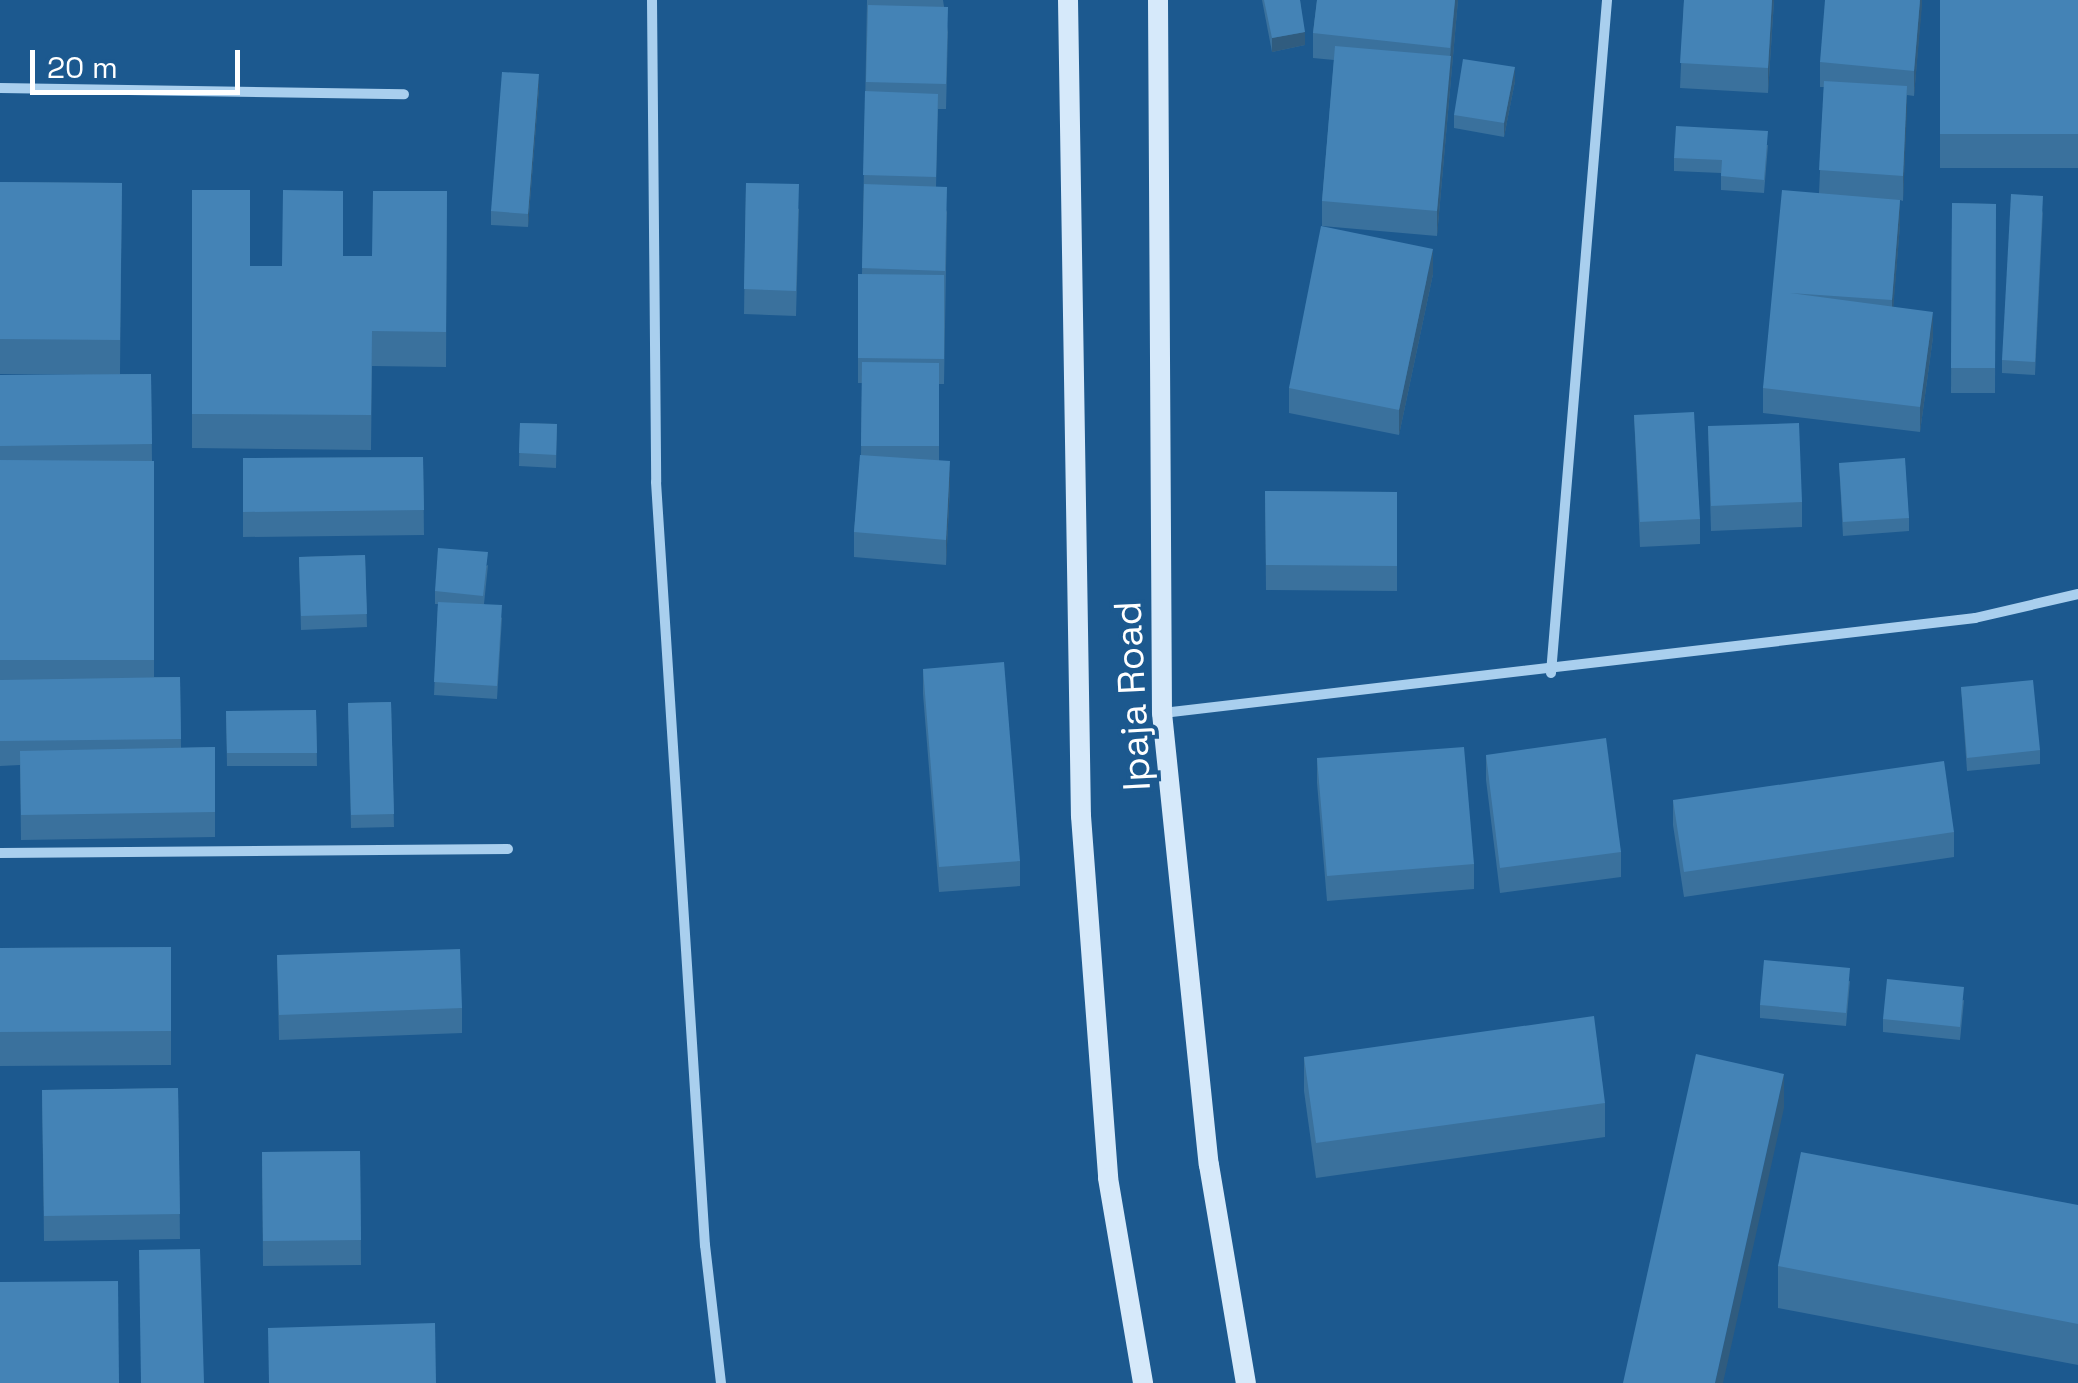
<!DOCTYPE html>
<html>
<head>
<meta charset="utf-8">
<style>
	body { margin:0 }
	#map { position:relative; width:2078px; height:1383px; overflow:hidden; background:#1c598f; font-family:"Space Grotesk",sans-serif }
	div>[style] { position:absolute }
	.street>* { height:10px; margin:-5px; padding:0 5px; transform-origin:5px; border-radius:5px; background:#a9cfee }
	.secondary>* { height:20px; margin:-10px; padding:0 10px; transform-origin:10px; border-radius:10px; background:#d6e9fa }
	.wall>* { inset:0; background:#3a719d }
	.shaded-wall>* { inset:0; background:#305c7f }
	.building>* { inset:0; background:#4483b6 }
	span { translate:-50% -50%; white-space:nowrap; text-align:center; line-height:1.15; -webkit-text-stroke:8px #1c598f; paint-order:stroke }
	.street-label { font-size:38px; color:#fff }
	.scale { position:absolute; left:30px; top:50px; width:210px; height:45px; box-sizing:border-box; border:5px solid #fff; border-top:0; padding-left:12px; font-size:30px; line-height:35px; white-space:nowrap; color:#fff; -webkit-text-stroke:8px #1c598f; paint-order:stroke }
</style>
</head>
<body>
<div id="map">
	<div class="street">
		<i style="left:652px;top:0;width:482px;rotate:89.5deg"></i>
		<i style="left:656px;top:482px;width:765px;rotate:86.33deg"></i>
		<i style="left:705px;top:1245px;width:139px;rotate:83.4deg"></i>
		<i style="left:0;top:88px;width:404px;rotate:0.9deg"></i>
		<i style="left:1551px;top:673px;width:675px;rotate:-85.24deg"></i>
		<i style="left:1163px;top:713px;width:818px;rotate:-6.67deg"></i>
		<i style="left:1975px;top:618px;width:106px;rotate:-13.1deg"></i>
		<i style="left:0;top:853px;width:508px;rotate:-0.45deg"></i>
	</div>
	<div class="secondary">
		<i style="left:1068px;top:0;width:816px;rotate:89.09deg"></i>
		<i style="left:1081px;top:816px;width:363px;rotate:85.7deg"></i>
		<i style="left:1108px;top:1178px;width:208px;rotate:80.3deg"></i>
		<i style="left:1158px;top:0;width:713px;rotate:89.68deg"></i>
		<i style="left:1162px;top:713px;width:454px;rotate:84.1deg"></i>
		<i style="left:1209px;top:1165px;width:221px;rotate:80.4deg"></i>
	</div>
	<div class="wall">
		<i style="clip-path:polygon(867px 0,943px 0,948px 32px,946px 109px,938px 109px,936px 187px,947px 212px,944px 384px,939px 384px,939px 460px,950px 486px,946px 565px,854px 557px,854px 532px,861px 455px,862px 383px,858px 383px,858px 358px,862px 274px)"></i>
		<i style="clip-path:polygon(1262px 0,1300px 0,1305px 45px,1272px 52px)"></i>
		<i style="clip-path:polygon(1317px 0,1458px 0,1437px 236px,1322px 226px,1322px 201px,1334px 60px,1313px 58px,1313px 33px)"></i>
		<i style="clip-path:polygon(1684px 0,1774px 0,1768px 93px,1680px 88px)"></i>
		<i style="clip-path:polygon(1922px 0,1914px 96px,1907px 95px,1903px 201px,1900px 200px,1900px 225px,1893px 307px,1933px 337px,1920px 432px,1763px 413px,1763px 388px,1819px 193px,1824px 87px,1820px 87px,1820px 62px)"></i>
		<i style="clip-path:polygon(1940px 0,2078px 0,2078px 168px,1940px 168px)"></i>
		<i style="clip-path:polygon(1515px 81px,1504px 137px,1454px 128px,1454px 115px)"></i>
		<i style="clip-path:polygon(539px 88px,528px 227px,491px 225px,491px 211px)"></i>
		<i style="clip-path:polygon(1768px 145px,1764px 193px,1721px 190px,1721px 173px,1674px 171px,1674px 158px)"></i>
		<i style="clip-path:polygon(0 182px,122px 183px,120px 374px,151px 374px,152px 461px,154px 461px,154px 677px,180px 677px,181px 748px,215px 747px,215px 837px,21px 840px,20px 765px,0 766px,0 375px,88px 374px,0 374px)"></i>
		<i style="clip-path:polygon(746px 183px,799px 209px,796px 316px,744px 314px)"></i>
		<i style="clip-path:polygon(192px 190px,250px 266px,282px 266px,343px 256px,372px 256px,447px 191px,446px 367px,372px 366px,371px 450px,192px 448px)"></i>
		<i style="clip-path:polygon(1952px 203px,1996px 204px,1995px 393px,1951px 393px)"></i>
		<i style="clip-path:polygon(2043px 210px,2035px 375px,2002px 373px,2002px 360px)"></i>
		<i style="clip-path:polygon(1433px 274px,1399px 435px,1289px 413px,1289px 388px)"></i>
		<i style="clip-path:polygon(1634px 415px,1700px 519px,1700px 544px,1640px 547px)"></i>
		<i style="clip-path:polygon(520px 423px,557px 424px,556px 468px,519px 466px)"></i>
		<i style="clip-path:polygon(1708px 426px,1802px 502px,1802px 527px,1711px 531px)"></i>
		<i style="clip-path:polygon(423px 457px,424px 535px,243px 537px,243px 458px)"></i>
		<i style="clip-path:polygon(1839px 463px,1909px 518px,1909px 531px,1843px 536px)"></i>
		<i style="clip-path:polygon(1265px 491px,1397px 492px,1397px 591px,1266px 590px)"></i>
		<i style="clip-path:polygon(365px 555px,367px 627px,301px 630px,299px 557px)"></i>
		<i style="clip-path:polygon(488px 565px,484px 604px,502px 618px,497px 699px,434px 695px,438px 604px,435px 604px,435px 591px)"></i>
		<i style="clip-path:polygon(923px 669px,1020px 861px,1020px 886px,939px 892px,923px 694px)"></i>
		<i style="clip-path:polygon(1961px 687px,2040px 750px,2040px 764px,1967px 771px)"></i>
		<i style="clip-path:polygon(391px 702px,394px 827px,351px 828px,348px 703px)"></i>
		<i style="clip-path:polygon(316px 710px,317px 766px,227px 766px,226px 711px)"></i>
		<i style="clip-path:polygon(1486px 755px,1621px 852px,1621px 877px,1500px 893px,1486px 780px)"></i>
		<i style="clip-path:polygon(1317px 758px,1474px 864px,1474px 889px,1327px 901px,1317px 783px)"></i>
		<i style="clip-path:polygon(1673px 800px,1954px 832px,1954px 857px,1684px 897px,1673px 825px)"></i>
		<i style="clip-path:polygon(171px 947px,171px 1065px,0 1066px,0 948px)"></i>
		<i style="clip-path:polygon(277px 955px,462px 1008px,462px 1033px,279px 1040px)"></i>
		<i style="clip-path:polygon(1850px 981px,1846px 1026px,1760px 1018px,1760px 1005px)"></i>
		<i style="clip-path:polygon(1964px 1000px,1960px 1040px,1883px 1032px,1883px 1019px)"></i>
		<i style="clip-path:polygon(1304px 1057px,1605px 1103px,1605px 1137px,1316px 1178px,1304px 1091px)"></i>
		<i style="clip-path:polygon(178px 1088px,180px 1239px,44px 1241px,42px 1090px)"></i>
		<i style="clip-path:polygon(360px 1151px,361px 1265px,263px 1266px,262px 1152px)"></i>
		<i style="clip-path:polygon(2078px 1205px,2078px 1365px,1778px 1308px,1778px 1266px)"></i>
	</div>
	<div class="shaded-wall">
		<i style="clip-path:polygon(1455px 0,1458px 0,1437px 236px,1437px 211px)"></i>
		<i style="clip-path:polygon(1772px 0,1774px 0,1768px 93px,1768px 68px)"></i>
		<i style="clip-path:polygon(1920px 0,1922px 0,1922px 6px,1914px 96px,1914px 71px)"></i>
		<i style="clip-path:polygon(1305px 32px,1305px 45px,1272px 52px,1272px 38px)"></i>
		<i style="clip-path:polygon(1515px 67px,1515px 81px,1504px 137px,1504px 123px)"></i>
		<i style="clip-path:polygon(539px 74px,539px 88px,528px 227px,528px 214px)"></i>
		<i style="clip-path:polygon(1907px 86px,1907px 111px,1903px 201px,1903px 176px)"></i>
		<i style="clip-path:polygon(1900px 200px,1900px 225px,1892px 325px,1892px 300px)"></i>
		<i style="clip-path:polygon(1433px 249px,1433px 274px,1399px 435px,1399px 410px)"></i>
		<i style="clip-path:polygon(1933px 312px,1933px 337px,1920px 432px,1920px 407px)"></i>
		<i style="clip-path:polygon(950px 461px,950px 486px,946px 565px,946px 540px)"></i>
		<i style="clip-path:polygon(1784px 1074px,1784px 1108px,1723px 1383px,1715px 1383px)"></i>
	</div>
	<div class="building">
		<i style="clip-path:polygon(1264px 0,1300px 0,1305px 32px,1272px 38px)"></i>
		<i style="clip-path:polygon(1317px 0,1455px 0,1450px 48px,1313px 33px)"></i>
		<i style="clip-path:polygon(1684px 0,1772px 0,1768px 68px,1680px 63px)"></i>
		<i style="clip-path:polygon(1825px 0,1920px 0,1914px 71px,1820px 62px)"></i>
		<i style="clip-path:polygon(1940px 0,2078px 0,2078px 134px,1940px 134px)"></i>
		<i style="clip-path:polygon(868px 5px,948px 7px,946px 84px,866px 82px)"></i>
		<i style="clip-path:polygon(1335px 46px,1451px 56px,1437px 211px,1322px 201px)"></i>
		<i style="clip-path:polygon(1463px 59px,1515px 67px,1504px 123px,1454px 115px)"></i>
		<i style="clip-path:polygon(502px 72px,539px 74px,528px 214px,491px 211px)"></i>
		<i style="clip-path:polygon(1824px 81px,1907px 86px,1903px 176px,1819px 170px)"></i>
		<i style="clip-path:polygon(865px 91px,938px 94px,936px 177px,863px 175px)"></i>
		<i style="clip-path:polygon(1676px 126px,1768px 131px,1764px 180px,1721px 176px,1722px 160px,1674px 158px)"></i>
		<i style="clip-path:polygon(0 182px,122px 183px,120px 340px,0 339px)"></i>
		<i style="clip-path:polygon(746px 183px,799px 184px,796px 291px,744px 289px)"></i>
		<i style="clip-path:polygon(864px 184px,947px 187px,945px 271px,862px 268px)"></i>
		<i style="clip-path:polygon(192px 190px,250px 190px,250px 266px,282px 266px,283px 190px,343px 191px,343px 256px,372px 256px,373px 191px,447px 191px,446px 332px,372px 331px,371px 415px,192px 414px)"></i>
		<i style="clip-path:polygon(1782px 190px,1900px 200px,1892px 300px,1790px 293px,1933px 312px,1920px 407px,1763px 388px)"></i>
		<i style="clip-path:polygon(2011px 194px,2043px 196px,2035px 362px,2002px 360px)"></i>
		<i style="clip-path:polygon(1952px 203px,1996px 204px,1995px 368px,1951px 368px)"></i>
		<i style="clip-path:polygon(1321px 226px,1433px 249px,1399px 410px,1289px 388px)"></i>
		<i style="clip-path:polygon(858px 274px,944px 275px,944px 359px,858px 358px)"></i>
		<i style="clip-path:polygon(862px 362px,939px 363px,939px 446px,861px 446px)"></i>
		<i style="clip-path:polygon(151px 374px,152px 444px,0 446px,0 375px)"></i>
		<i style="clip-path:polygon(1694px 412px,1700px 519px,1640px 522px,1634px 415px)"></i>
		<i style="clip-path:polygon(520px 423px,557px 424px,556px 455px,519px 453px)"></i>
		<i style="clip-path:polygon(1799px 423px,1802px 502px,1711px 506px,1708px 426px)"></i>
		<i style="clip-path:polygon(860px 455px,950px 461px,946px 540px,854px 532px)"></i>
		<i style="clip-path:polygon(423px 457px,424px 510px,243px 512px,243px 458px)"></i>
		<i style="clip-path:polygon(1905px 458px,1909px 518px,1843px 522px,1839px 463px)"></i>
		<i style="clip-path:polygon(0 460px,154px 461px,154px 660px,0 660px)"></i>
		<i style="clip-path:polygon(1265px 491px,1397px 492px,1397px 566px,1266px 565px)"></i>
		<i style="clip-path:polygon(438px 548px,488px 552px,483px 596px,435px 591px)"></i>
		<i style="clip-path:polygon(365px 555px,367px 614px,301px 616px,299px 557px)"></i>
		<i style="clip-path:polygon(438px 602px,502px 605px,497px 686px,434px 682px)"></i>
		<i style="clip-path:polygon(1004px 662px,1020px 861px,939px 867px,923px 669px)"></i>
		<i style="clip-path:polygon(180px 677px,181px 739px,0 741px,0 680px)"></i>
		<i style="clip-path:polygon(2033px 680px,2040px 750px,1967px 758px,1961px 687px)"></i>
		<i style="clip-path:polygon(391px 702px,394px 814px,351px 815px,348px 703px)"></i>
		<i style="clip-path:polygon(316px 710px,317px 753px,227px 753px,226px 711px)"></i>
		<i style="clip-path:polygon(1606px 738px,1621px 852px,1500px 868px,1486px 755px)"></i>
		<i style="clip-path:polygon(215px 747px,215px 812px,21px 815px,20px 751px)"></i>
		<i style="clip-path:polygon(1464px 747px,1474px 864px,1327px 876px,1317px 758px)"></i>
		<i style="clip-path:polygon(1944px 761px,1954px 832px,1684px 872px,1673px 800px)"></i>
		<i style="clip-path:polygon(171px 947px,171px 1031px,0 1032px,0 948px)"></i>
		<i style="clip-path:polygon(460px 949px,462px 1008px,279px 1015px,277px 955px)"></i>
		<i style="clip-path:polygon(1764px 960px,1850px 968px,1846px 1013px,1760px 1005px)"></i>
		<i style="clip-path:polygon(1887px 979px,1964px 987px,1960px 1027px,1883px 1019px)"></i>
		<i style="clip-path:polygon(1594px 1016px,1605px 1103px,1316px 1143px,1304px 1057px)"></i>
		<i style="clip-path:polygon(1696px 1054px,1784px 1074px,1715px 1383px,1623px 1383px)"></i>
		<i style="clip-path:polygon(178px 1088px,180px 1214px,44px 1216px,42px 1090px)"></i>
		<i style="clip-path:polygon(360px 1151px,361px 1240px,263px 1241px,262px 1152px)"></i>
		<i style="clip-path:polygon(1801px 1152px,2078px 1205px,2078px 1324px,1778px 1266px)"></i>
		<i style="clip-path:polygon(200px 1249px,204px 1383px,141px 1383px,139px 1250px)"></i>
		<i style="clip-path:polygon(118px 1281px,119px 1383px,0 1383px,0 1282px)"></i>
		<i style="clip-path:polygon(435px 1323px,436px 1383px,269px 1383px,268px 1328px)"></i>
	</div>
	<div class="street-label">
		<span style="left:1133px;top:696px;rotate:-93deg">Ipaja Road</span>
	</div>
	<div class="scale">20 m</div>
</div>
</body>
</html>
